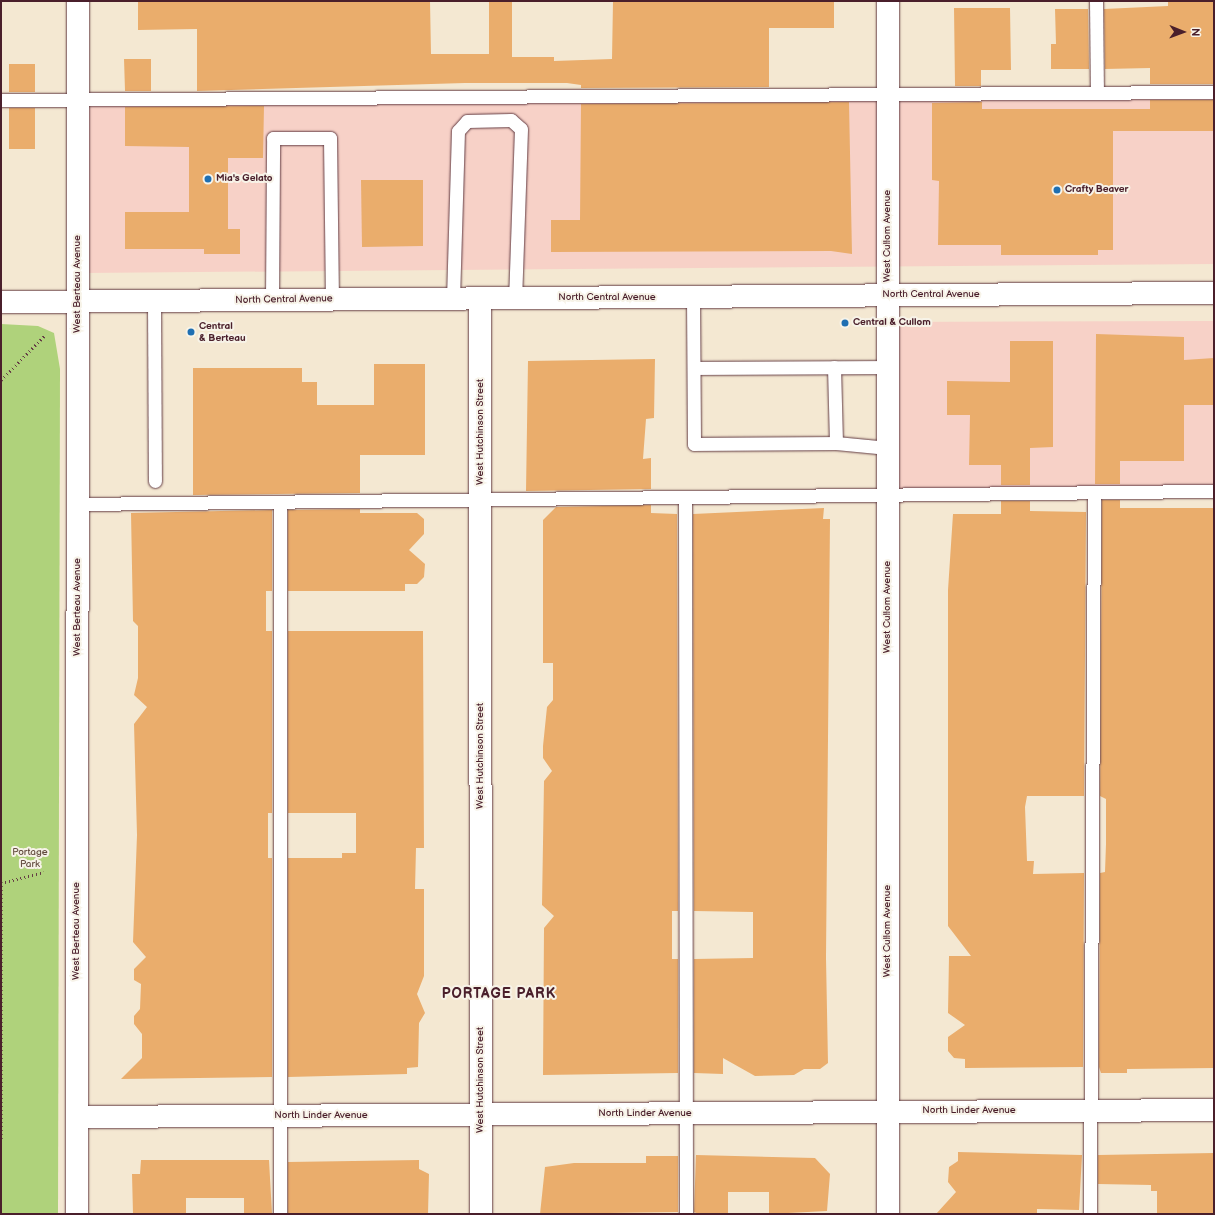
<!DOCTYPE html>
<html>
<head>
<meta charset="utf-8">
<style>
	body { margin:0 }
	#map { position:relative; width:1215px; height:1215px; overflow:hidden; background:#f4e8d2; font-family:"Balsamiq Sans",sans-serif }
	div>[style] { position:absolute }
	.built>* { inset:0; background:#f7d1c7 }
	.green>* { inset:0; background:#afd27b }
	.building>* { inset:0; background:#eaad6c }
	.path>* { height:2.5px; margin-top:-1.25px; transform-origin:0; background:repeating-linear-gradient(90deg,#643d44 0 1px,transparent 0 4px) }
	.roads { filter:drop-shadow(0 0 1px #643d44) drop-shadow(0 0 1px #643d44) }
	.service>* { height:13px; margin:-6.5px; padding:0 6.5px; transform-origin:6.5px; border-radius:6.5px; background:#fff }
	.minor>* { height:22px; margin:-11px; padding:0 11px; transform-origin:11px; border-radius:11px; background:#fff }
	.secondary>* { height:22px; margin:-11px; padding:0 11px; transform-origin:11px; border-radius:11px; background:#fff }
	.dots>* { width:11px; height:11px; translate:-50% -50%; box-sizing:border-box; border:2px solid #f7f3e8; border-radius:50% }
	span { translate:-50% -50%; white-space:nowrap; text-align:center; line-height:1.15; -webkit-text-stroke:4px #f7f3e8; paint-order:stroke }
	.poi-label { font-size:10px; color:#4a1f2b; font-weight:700 }
	.left { translate:0 -50%; text-align:left }
	.street-label { font-size:10px; color:#4a1f2b }
	.park-label { font-size:10px; color:#634c3f }
	.district-label { font-size:14px; color:#4a1f2b; font-weight:700; letter-spacing:1px }
	.frame { position:absolute; inset:0; border:2px solid #4a1f2b; pointer-events:none }
	.north { position:absolute; left:1163px; top:12px; width:40px; height:40px; -webkit-text-stroke:3px #f7f3e8; paint-order:stroke; rotate:91deg; font-size:11px; font-weight:700; line-height:16px; text-align:center; color:#4a1f2b }
	.north::after { content:''; display:block; margin:auto; width:14px; height:18px; background:#4a1f2b; clip-path:polygon(50% 0,100% 100%,50% 72%,0 100%) }
</style>
</head>
<body>
<div id="map">
	<div class="built">
		<i style="clip-path:polygon(1214px 87px,1214px 264px,83px 273px,82px 96px)"></i>
		<i style="clip-path:polygon(1214px 321px,1214px 492px,892px 493px,892px 322px)"></i>
	</div>
	<div class="green">
		<i style="clip-path:polygon(1px 324px,38px 326px,54px 333px,60px 369px,58px 1214px,1px 1214px)"></i>
	</div>
	<div class="building">
		<i style="clip-path:polygon(138px 1px,430px 1px,431px 54px,489px 54px,489px 1px,512px 1px,512px 57px,554px 57px,554px 61px,612px 59px,613px 1px,834px 1px,834px 28px,769px 28px,769px 87px,581px 88px,581px 85px,567px 83px,465px 83px,197px 91px,197px 29px,138px 30px)"></i>
		<i style="clip-path:polygon(1168px 1px,1214px 1px,1214px 84px,1150px 84px,1150px 68px,1105px 69px,1104px 9px,1168px 6px)"></i>
		<i style="clip-path:polygon(954px 8px,1010px 8px,1011px 70px,981px 70px,981px 86px,955px 86px)"></i>
		<i style="clip-path:polygon(1055px 9px,1088px 9px,1089px 69px,1051px 69px,1051px 44px,1056px 44px)"></i>
		<i style="clip-path:polygon(124px 59px,151px 59px,151px 91px,125px 91px)"></i>
		<i style="clip-path:polygon(9px 64px,35px 64px,35px 92px,9px 92px)"></i>
		<i style="clip-path:polygon(1150px 100px,1214px 100px,1214px 131px,1113px 131px,1113px 250px,1098px 250px,1098px 255px,1001px 255px,1001px 245px,938px 245px,939px 181px,932px 180px,932px 103px,982px 102px,982px 109px,1150px 109px)"></i>
		<i style="clip-path:polygon(849px 102px,852px 254px,831px 251px,551px 252px,551px 220px,580px 220px,581px 104px)"></i>
		<i style="clip-path:polygon(264px 106px,263px 158px,228px 158px,228px 229px,240px 229px,240px 254px,204px 254px,204px 249px,125px 249px,125px 212px,189px 212px,189px 147px,125px 146px,125px 107px)"></i>
		<i style="clip-path:polygon(9px 108px,35px 108px,35px 149px,9px 149px)"></i>
		<i style="clip-path:polygon(361px 180px,423px 180px,423px 246px,362px 247px)"></i>
		<i style="clip-path:polygon(1096px 334px,1184px 337px,1184px 360px,1214px 358px,1214px 405px,1184px 405px,1184px 461px,1120px 461px,1120px 484px,1095px 484px)"></i>
		<i style="clip-path:polygon(1010px 341px,1053px 341px,1053px 447px,1030px 448px,1030px 485px,1001px 485px,1001px 465px,969px 465px,970px 415px,947px 415px,947px 381px,1010px 382px)"></i>
		<i style="clip-path:polygon(655px 359px,654px 418px,646px 419px,643px 459px,651px 458px,651px 489px,526px 491px,528px 361px)"></i>
		<i style="clip-path:polygon(374px 364px,425px 364px,425px 455px,360px 455px,360px 493px,193px 495px,193px 368px,302px 368px,302px 382px,317px 382px,317px 405px,374px 405px)"></i>
		<i style="clip-path:polygon(1102px 500px,1120px 500px,1120px 508px,1214px 508px,1214px 1068px,1127px 1069px,1127px 1073px,1101px 1073px,1099px 1067px,1100px 873px,1105px 872px,1106px 844px,1106px 799px,1100px 796px)"></i>
		<i style="clip-path:polygon(1001px 501px,1030px 501px,1030px 511px,1086px 512px,1084px 796px,1027px 796px,1025px 807px,1027px 861px,1034px 861px,1033px 874px,1084px 873px,1083px 1067px,965px 1068px,965px 1059px,954px 1058px,948px 1051px,948px 1037px,965px 1025px,948px 1013px,949px 956px,971px 956px,948px 926px,948px 590px,953px 514px,1001px 514px)"></i>
		<i style="clip-path:polygon(651px 505px,651px 513px,677px 514px,678px 911px,672px 911px,672px 959px,678px 959px,678px 1073px,543px 1075px,544px 928px,554px 916px,542px 905px,544px 781px,552px 771px,543px 758px,543px 746px,547px 707px,553px 700px,553px 663px,543px 663px,543px 520px,556px 507px)"></i>
		<i style="clip-path:polygon(824px 508px,823px 519px,830px 519px,826px 958px,828px 1063px,820px 1069px,804px 1069px,794px 1075px,755px 1076px,723px 1058px,723px 1074px,694px 1073px,694px 959px,753px 958px,753px 912px,694px 911px,693px 514px)"></i>
		<i style="clip-path:polygon(360px 509px,360px 513px,417px 513px,424px 519px,424px 534px,409px 550px,425px 564px,424px 577px,417px 584px,405px 584px,405px 591px,288px 591px,288px 510px)"></i>
		<i style="clip-path:polygon(272px 510px,272px 591px,266px 591px,266px 631px,272px 631px,272px 813px,268px 813px,268px 858px,272px 858px,272px 1077px,121px 1079px,142px 1058px,142px 1034px,134px 1024px,134px 1016px,140px 1009px,141px 984px,134px 980px,134px 969px,146px 957px,133px 942px,137px 835px,134px 724px,147px 707px,134px 695px,138px 678px,138px 626px,133px 621px,131px 513px)"></i>
		<i style="clip-path:polygon(288px 631px,423px 631px,424px 848px,416px 848px,415px 889px,424px 889px,424px 976px,417px 994px,425px 1013px,419px 1023px,418px 1067px,407px 1068px,407px 1074px,288px 1077px,288px 858px,342px 858px,342px 853px,356px 853px,356px 813px,288px 813px)"></i>
		<i style="clip-path:polygon(958px 1152px,1082px 1155px,1079px 1210px,1037px 1209px,1037px 1214px,936px 1214px,956px 1192px,948px 1182px,949px 1167px,958px 1161px)"></i>
		<i style="clip-path:polygon(1214px 1153px,1214px 1214px,1157px 1214px,1157px 1191px,1151px 1191px,1151px 1185px,1098px 1184px,1098px 1155px)"></i>
		<i style="clip-path:polygon(696px 1155px,815px 1158px,830px 1174px,827px 1211px,769px 1214px,769px 1192px,728px 1192px,728px 1214px,699px 1214px,694px 1212px)"></i>
		<i style="clip-path:polygon(646px 1156px,678px 1156px,678px 1212px,540px 1214px,545px 1167px,574px 1163px,646px 1163px)"></i>
		<i style="clip-path:polygon(141px 1160px,269px 1160px,272px 1214px,244px 1214px,244px 1198px,186px 1198px,186px 1214px,133px 1214px,132px 1174px,140px 1174px)"></i>
		<i style="clip-path:polygon(419px 1160px,419px 1169px,429px 1174px,428px 1214px,288px 1214px,288px 1162px)"></i>
	</div>
	<div class="path">
		<i style="left:1px;top:380px;width:63px;rotate:-45.6deg"></i>
		<i style="left:1px;top:883px;width:44px;rotate:-14.3deg"></i>
		<i style="left:1px;top:1139px;width:257px;rotate:-90deg"></i>
	</div>
	<div class="roads">
		<div class="service">
			<i style="left:1096px;top:1px;width:92px;rotate:89.4deg"></i>
			<i style="left:1px;top:100px;width:1213px;rotate:-0.38deg"></i>
			<i style="left:693px;top:297px;width:147px;rotate:89.6deg"></i>
			<i style="left:694px;top:444px;width:142px;rotate:-0.4deg"></i>
			<i style="left:836px;top:443px;width:76px;rotate:-91.5deg"></i>
			<i style="left:453px;top:299px;width:168px;rotate:-88.3deg"></i>
			<i style="left:458px;top:131px;width:13px;rotate:-48deg"></i>
			<i style="left:467px;top:121px;width:44px;rotate:-1.3deg"></i>
			<i style="left:511px;top:120px;width:13px;rotate:42deg"></i>
			<i style="left:521px;top:129px;width:169px;rotate:92deg"></i>
			<i style="left:272px;top:300px;width:162px;rotate:-89.6deg"></i>
			<i style="left:273px;top:138px;width:57px"></i>
			<i style="left:330px;top:138px;width:162px;rotate:89.3deg"></i>
			<i style="left:154px;top:301px;width:180px;rotate:89.7deg"></i>
			<i style="left:694px;top:368px;width:194px;rotate:-0.3deg"></i>
			<i style="left:836px;top:443px;width:52px;rotate:5.5deg"></i>
			<i style="left:685px;top:497px;width:717px;rotate:89.92deg"></i>
			<i style="left:78px;top:504px;width:1136px;rotate:-0.66deg"></i>
			<i style="left:280px;top:1214px;width:712px;rotate:-90deg"></i>
			<i style="left:1090px;top:1214px;width:722px;rotate:-89.68deg"></i>
		</div>
		<div class="minor">
			<i style="left:888px;top:1px;width:1213px;rotate:90deg"></i>
			<i style="left:480px;top:299px;width:915px;rotate:89.94deg"></i>
			<i style="left:77px;top:1117px;width:1137px;rotate:-0.35deg"></i>
			<i style="left:77px;top:1214px;width:1213px;rotate:-89.95deg"></i>
		</div>
		<div class="secondary">
			<i style="left:1px;top:302px;width:1213px;rotate:-0.43deg"></i>
		</div>
	</div>
	<div class="dots">
		<i style="left:208px;top:179px;background:#1f6fb2"></i>
		<i style="left:1057px;top:190px;background:#1f6fb2"></i>
		<i style="left:845px;top:323px;background:#1f6fb2"></i>
		<i style="left:191px;top:332px;background:#1f6fb2"></i>
	</div>
	<div class="poi-label">
		<span class="left" style="left:216px;top:179px">Mia's Gelato</span>
		<span class="left" style="left:1065px;top:190px">Crafty Beaver</span>
		<span class="left" style="left:853px;top:323px">Central &amp; Cullom</span>
		<span class="left" style="left:199px;top:332px">Central<br>&amp; Berteau</span>
	</div>
	<div class="street-label">
		<span style="left:888px;top:236px;rotate:-90deg">West Cullom Avenue</span>
		<span style="left:78px;top:284px;rotate:-90deg">West Berteau Avenue</span>
		<span style="left:931px;top:295px">North Central Avenue</span>
		<span style="left:607px;top:298px">North Central Avenue</span>
		<span style="left:284px;top:300px;rotate:-1deg">North Central Avenue</span>
		<span style="left:481px;top:432px;rotate:-90deg">West Hutchinson Street</span>
		<span style="left:78px;top:607px;rotate:-90deg">West Berteau Avenue</span>
		<span style="left:888px;top:607px;rotate:-90deg">West Cullom Avenue</span>
		<span style="left:481px;top:756px;rotate:-90deg">West Hutchinson Street</span>
		<span style="left:77px;top:931px;rotate:-90deg">West Berteau Avenue</span>
		<span style="left:888px;top:931px;rotate:-90deg">West Cullom Avenue</span>
		<span style="left:481px;top:1080px;rotate:-90deg">West Hutchinson Street</span>
		<span style="left:969px;top:1111px">North Linder Avenue</span>
		<span style="left:645px;top:1114px">North Linder Avenue</span>
		<span style="left:321px;top:1116px">North Linder Avenue</span>
	</div>
	<div class="park-label">
		<span style="left:30px;top:858px">Portage<br>Park</span>
	</div>
	<div class="district-label">
		<span style="left:499px;top:994px">PORTAGE PARK</span>
	</div>
	<div class="frame"></div>
	<div class="north">N</div>
</div>
</body>
</html>
